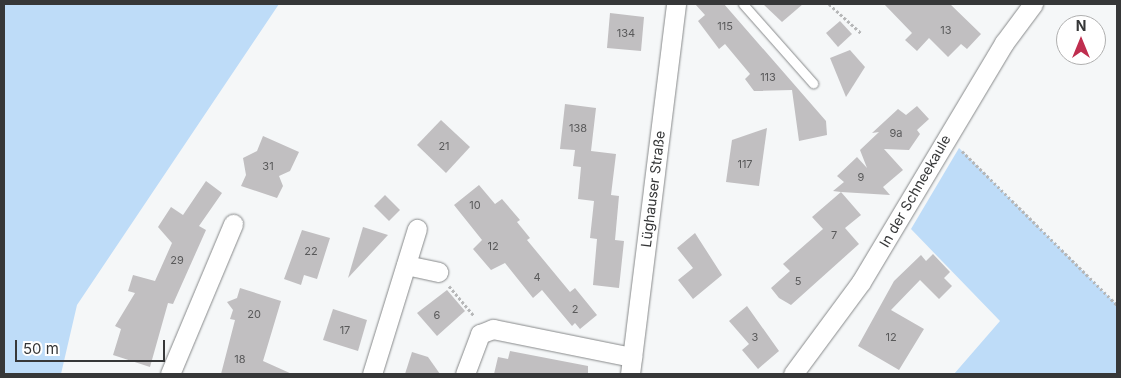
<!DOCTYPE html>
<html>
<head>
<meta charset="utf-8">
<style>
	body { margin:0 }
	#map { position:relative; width:1121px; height:378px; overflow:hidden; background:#f5f7f8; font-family:Inter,sans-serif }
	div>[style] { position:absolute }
	.green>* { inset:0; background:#bedcf8 }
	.building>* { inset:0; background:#c1bfc1 }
	.path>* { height:3px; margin-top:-1.5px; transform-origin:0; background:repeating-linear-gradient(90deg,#b6b7b8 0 2.5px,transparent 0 5px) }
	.roads { filter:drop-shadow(0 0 1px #87898a) drop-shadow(0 0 1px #87898a) }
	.service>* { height:9px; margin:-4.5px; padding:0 4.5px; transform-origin:4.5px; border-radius:4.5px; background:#fff }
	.minor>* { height:19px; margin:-9.5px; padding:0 9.5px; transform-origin:9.5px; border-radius:9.5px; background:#fff }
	span { translate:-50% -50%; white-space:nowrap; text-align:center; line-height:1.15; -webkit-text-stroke:4px #fff; paint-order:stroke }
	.number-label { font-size:11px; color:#59595a }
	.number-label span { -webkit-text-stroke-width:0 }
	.street-label { font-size:14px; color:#363738 }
	.frame { position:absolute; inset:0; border:5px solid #363738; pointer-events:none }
	.north { position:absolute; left:1056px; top:15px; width:50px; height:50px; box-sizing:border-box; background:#fff; border:1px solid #afafaf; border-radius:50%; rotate:0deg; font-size:14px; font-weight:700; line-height:20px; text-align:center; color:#363738 }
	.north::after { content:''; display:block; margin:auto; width:18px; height:22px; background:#bf2e4f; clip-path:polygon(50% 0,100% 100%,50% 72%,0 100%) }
	.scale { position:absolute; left:15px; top:340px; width:150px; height:22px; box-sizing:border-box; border:2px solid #363738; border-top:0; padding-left:6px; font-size:15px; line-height:18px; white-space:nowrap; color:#363738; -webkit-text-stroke:4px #fff; paint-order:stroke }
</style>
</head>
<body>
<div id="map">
	<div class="green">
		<i style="clip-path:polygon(4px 4px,279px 4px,77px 305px,61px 374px,4px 374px)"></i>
		<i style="clip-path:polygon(959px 148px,1117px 305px,1117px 374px,954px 374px,1000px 321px,911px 229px)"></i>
	</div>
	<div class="building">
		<i style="clip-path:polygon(695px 4px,724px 4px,826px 121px,827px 135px,799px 141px,792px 90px,754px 91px,745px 79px,750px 74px,725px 44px,719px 49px,698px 21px,705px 15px)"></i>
		<i style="clip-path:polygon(763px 4px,803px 4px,782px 22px)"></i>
		<i style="clip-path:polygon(884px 4px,950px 4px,981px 34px,967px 49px,961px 44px,948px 57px,929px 38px,917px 51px,905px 40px,912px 33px)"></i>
		<i style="clip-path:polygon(610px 13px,644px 17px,641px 51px,607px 48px)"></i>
		<i style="clip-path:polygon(840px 21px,852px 34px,838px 47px,826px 33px)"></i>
		<i style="clip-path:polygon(850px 50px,865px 67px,846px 97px,830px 58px)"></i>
		<i style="clip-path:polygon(565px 104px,596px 108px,591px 151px,616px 154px,611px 195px,619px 196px,615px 240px,624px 241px,619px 288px,593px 285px,597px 239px,590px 238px,594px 201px,578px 199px,581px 167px,573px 166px,575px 150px,560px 149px)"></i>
		<i style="clip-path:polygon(917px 106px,929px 119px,917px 130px,920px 134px,909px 150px,884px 149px,903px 170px,883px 187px,890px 195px,841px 192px,861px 215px,845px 228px,859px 244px,791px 305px,779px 298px,771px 288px,790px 271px,783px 264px,823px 229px,812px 217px,841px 192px,833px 191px,844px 182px,837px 176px,857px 157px,867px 168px,860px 150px,879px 132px,872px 133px,898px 109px,906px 115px)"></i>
		<i style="clip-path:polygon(441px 120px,470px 147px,446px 173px,417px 145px)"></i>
		<i style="clip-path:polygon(767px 128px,759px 186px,726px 182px,732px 140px)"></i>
		<i style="clip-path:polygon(263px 136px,299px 152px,290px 171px,279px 176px,283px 186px,277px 198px,241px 186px,246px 175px,243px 158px,257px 151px)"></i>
		<i style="clip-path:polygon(206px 181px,222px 193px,199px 226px,206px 230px,173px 304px,168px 303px,150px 367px,113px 355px,121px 329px,115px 326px,135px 293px,128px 291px,133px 275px,155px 281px,172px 243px,158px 227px,171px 207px,183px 215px)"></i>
		<i style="clip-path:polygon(479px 185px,495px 204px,502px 199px,520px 220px,517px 222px,530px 238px,527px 240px,570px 292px,575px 288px,597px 315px,580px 329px,575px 323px,572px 326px,542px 290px,533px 298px,505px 263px,491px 270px,473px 249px,482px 240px,454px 205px)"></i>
		<i style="clip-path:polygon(385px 195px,400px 210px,389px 221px,374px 206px)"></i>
		<i style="clip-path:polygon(363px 227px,388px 235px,348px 278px)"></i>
		<i style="clip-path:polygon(302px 230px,330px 238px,317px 279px,304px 275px,301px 285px,284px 279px)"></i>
		<i style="clip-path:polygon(695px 233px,722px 275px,693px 299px,678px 280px,693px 268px,677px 248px)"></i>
		<i style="clip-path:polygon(933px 254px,950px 272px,944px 278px,952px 286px,939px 299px,920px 280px,891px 310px,924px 329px,899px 370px,858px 346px,894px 281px,921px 255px,926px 261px)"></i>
		<i style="clip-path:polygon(240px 288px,281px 301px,263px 361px,292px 374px,221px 374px,235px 320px,230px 319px,233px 310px,227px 302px,237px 298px)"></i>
		<i style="clip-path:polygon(447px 290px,465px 311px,437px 336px,417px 313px)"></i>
		<i style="clip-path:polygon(747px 306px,779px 351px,758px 369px,742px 350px,749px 344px,729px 321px)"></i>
		<i style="clip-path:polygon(333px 309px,367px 320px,358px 351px,323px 340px)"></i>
		<i style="clip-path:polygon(510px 351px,588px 366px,588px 374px,494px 374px,498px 357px,508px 359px)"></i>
		<i style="clip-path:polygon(412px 352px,428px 357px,440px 374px,405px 374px)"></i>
	</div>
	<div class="path">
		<i style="left:829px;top:4px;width:43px;rotate:42.2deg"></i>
		<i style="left:962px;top:151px;width:218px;rotate:44.8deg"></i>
		<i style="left:449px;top:286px;width:39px;rotate:50deg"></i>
	</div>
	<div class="roads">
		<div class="service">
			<i style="left:743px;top:4px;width:106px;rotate:48.5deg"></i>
		</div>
		<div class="minor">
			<i style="left:406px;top:265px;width:33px;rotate:12deg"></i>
			<i style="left:170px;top:374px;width:163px;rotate:-67.2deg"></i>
			<i style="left:372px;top:374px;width:152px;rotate:-72.8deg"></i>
			<i style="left:465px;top:374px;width:43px;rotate:-69.4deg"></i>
			<i style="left:480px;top:334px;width:14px;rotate:-21deg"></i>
			<i style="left:493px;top:329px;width:142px;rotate:11.4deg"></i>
			<i style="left:630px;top:374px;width:373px;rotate:-82.9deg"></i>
			<i style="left:793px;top:374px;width:114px;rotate:-53.5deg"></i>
			<i style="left:861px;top:282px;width:279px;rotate:-59.1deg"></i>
			<i style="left:1004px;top:43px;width:49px;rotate:-53.4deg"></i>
		</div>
	</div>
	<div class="number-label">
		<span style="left:725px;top:26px">115</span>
		<span style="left:946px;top:30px">13</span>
		<span style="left:626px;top:33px">134</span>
		<span style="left:768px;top:77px">113</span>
		<span style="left:578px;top:128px">138</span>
		<span style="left:896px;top:133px">9a</span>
		<span style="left:444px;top:146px">21</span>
		<span style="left:745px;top:164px">117</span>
		<span style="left:268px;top:166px">31</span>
		<span style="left:861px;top:177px">9</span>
		<span style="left:475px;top:205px">10</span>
		<span style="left:834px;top:235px">7</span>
		<span style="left:493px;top:246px">12</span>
		<span style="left:311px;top:251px">22</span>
		<span style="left:177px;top:260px">29</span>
		<span style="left:537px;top:277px">4</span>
		<span style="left:798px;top:281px">5</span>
		<span style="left:575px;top:309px">2</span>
		<span style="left:254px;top:314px">20</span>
		<span style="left:437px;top:315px">6</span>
		<span style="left:345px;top:330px">17</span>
		<span style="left:755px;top:337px">3</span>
		<span style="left:891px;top:337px">12</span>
		<span style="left:240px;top:359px">18</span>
	</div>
	<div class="street-label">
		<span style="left:653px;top:189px;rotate:-83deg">Lüghauser Straße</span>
		<span style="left:915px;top:191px;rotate:-60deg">In der Schneekaule</span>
	</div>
	<div class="frame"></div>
	<div class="north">N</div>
	<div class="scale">50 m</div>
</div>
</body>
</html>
